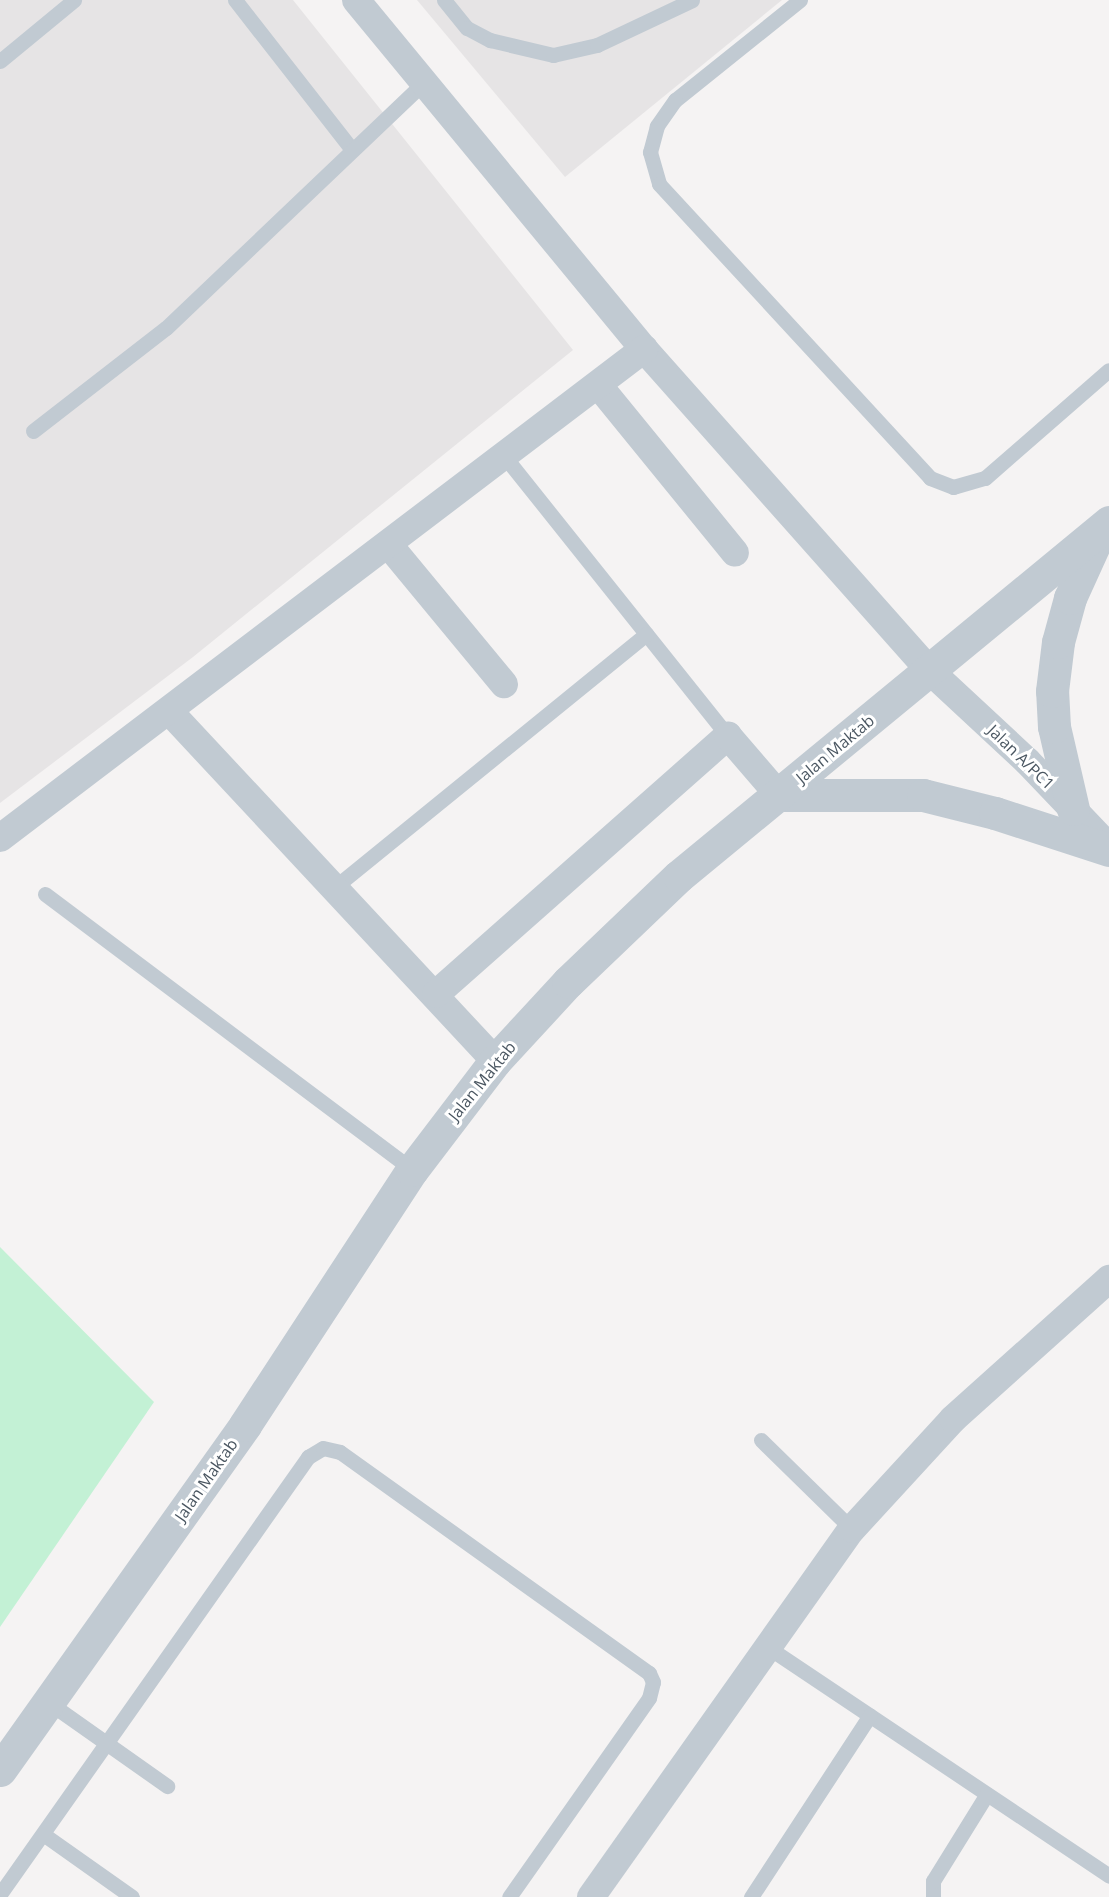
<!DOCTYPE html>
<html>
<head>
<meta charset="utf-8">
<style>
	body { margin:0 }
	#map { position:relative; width:1109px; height:1897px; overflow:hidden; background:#f5f3f3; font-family:"Open Sans",sans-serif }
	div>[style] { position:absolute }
	.education>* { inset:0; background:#e6e4e5 }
	.green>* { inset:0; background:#c3f1d5 }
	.service>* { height:15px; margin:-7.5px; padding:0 7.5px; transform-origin:7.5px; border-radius:7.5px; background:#c1cad2 }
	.minor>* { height:28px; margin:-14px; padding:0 14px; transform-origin:14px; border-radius:14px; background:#c1cad2 }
	.tertiary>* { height:33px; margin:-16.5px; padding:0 16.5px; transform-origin:16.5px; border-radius:16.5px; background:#c1cad2 }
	span { translate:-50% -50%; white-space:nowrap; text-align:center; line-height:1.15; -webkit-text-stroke:6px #fff; paint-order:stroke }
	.street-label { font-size:16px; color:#4a5661 }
</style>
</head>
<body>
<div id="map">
	<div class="education">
		<i style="clip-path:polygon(0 0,293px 0,573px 350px,193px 657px,0 803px)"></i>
		<i style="clip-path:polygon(417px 0,782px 0,565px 177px)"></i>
	</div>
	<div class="green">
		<i style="clip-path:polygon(0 1247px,154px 1402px,0 1627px)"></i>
	</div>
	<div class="service">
		<i style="left:235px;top:0;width:190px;rotate:52deg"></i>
		<i style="left:444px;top:0;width:36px;rotate:51deg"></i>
		<i style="left:467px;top:28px;width:26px;rotate:28deg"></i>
		<i style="left:490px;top:40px;width:65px;rotate:13.4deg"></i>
		<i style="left:553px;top:55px;width:45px;rotate:-12.8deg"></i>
		<i style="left:597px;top:45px;width:105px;rotate:-25.3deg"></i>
		<i style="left:800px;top:0;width:160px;rotate:141.3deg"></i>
		<i style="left:675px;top:100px;width:32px;rotate:125deg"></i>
		<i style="left:657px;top:126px;width:27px;rotate:105deg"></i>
		<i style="left:650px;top:152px;width:33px;rotate:74deg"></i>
		<i style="left:659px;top:184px;width:400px;rotate:47.3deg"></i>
		<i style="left:930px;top:478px;width:25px;rotate:21deg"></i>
		<i style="left:953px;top:487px;width:33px;rotate:-16deg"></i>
		<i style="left:985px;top:478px;width:164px;rotate:-41.1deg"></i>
		<i style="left:0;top:61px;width:96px;rotate:-39.5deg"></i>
		<i style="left:33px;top:431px;width:168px;rotate:-37.8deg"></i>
		<i style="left:166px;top:328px;width:356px;rotate:-43.6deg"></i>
		<i style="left:505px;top:457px;width:357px;rotate:51.4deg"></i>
		<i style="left:335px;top:887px;width:401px;rotate:-39.1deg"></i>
		<i style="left:45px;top:894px;width:459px;rotate:36.9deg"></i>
		<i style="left:761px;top:1440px;width:127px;rotate:44.4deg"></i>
		<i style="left:766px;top:1646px;width:413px;rotate:33.8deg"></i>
		<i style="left:48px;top:1702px;width:146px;rotate:35.2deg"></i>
		<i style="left:43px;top:1834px;width:109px;rotate:35.3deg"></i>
		<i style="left:0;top:1894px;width:535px;rotate:-54.82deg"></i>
		<i style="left:308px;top:1457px;width:17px;rotate:-31deg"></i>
		<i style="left:323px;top:1448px;width:17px;rotate:13deg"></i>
		<i style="left:340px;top:1452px;width:380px;rotate:35.6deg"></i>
		<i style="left:649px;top:1673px;width:10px;rotate:66deg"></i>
		<i style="left:653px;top:1682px;width:16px;rotate:104deg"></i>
		<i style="left:649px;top:1698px;width:243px;rotate:125.1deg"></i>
		<i style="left:751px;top:1897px;width:217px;rotate:-56.8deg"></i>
		<i style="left:933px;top:1897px;width:16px;rotate:-90deg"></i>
		<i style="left:933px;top:1881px;width:102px;rotate:-58.2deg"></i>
	</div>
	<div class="minor">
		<i style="left:356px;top:0;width:452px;rotate:50.5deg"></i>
		<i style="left:644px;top:349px;width:429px;rotate:48.4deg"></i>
		<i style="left:929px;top:670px;width:134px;rotate:42.9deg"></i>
		<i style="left:1027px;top:761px;width:119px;rotate:46.4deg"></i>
		<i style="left:599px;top:386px;width:215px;rotate:50.8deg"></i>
		<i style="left:388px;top:544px;width:182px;rotate:50.4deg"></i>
		<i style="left:169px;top:711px;width:478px;rotate:47deg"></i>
		<i style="left:0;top:838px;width:809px;rotate:-37.21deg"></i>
		<i style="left:436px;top:994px;width:390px;rotate:-41.5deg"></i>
		<i style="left:728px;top:736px;width:78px;rotate:49.2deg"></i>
		<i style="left:591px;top:1897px;width:451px;rotate:-54.7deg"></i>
		<i style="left:852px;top:1529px;width:149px;rotate:-47.4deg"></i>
		<i style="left:953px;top:1419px;width:210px;rotate:-41.9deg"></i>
	</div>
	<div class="tertiary">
		<i style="left:779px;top:795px;width:144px"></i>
		<i style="left:923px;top:795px;width:74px;rotate:14deg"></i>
		<i style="left:995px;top:813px;width:120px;rotate:18deg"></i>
		<i style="left:1073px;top:809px;width:84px;rotate:-103deg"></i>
		<i style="left:1054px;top:727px;width:36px;rotate:-93deg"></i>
		<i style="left:1052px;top:691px;width:49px;rotate:-83deg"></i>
		<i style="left:1058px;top:642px;width:46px;rotate:-74.7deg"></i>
		<i style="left:1070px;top:598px;width:70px;rotate:-65.6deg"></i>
		<i style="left:0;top:1770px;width:423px;rotate:-54.6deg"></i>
		<i style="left:245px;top:1425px;width:305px;rotate:-56.8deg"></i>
		<i style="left:412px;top:1170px;width:137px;rotate:-52.7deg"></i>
		<i style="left:495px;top:1061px;width:108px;rotate:-47.3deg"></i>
		<i style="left:568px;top:982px;width:153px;rotate:-43.7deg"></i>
		<i style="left:679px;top:876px;width:557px;rotate:-39.46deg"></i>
	</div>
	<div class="street-label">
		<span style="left:835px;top:749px;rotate:-40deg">Jalan Maktab</span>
		<span style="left:1021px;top:757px;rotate:44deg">Jalan A/PC1</span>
		<span style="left:482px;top:1081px;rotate:-51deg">Jalan Maktab</span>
		<span style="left:206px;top:1480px;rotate:-55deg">Jalan Maktab</span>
	</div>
</div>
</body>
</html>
